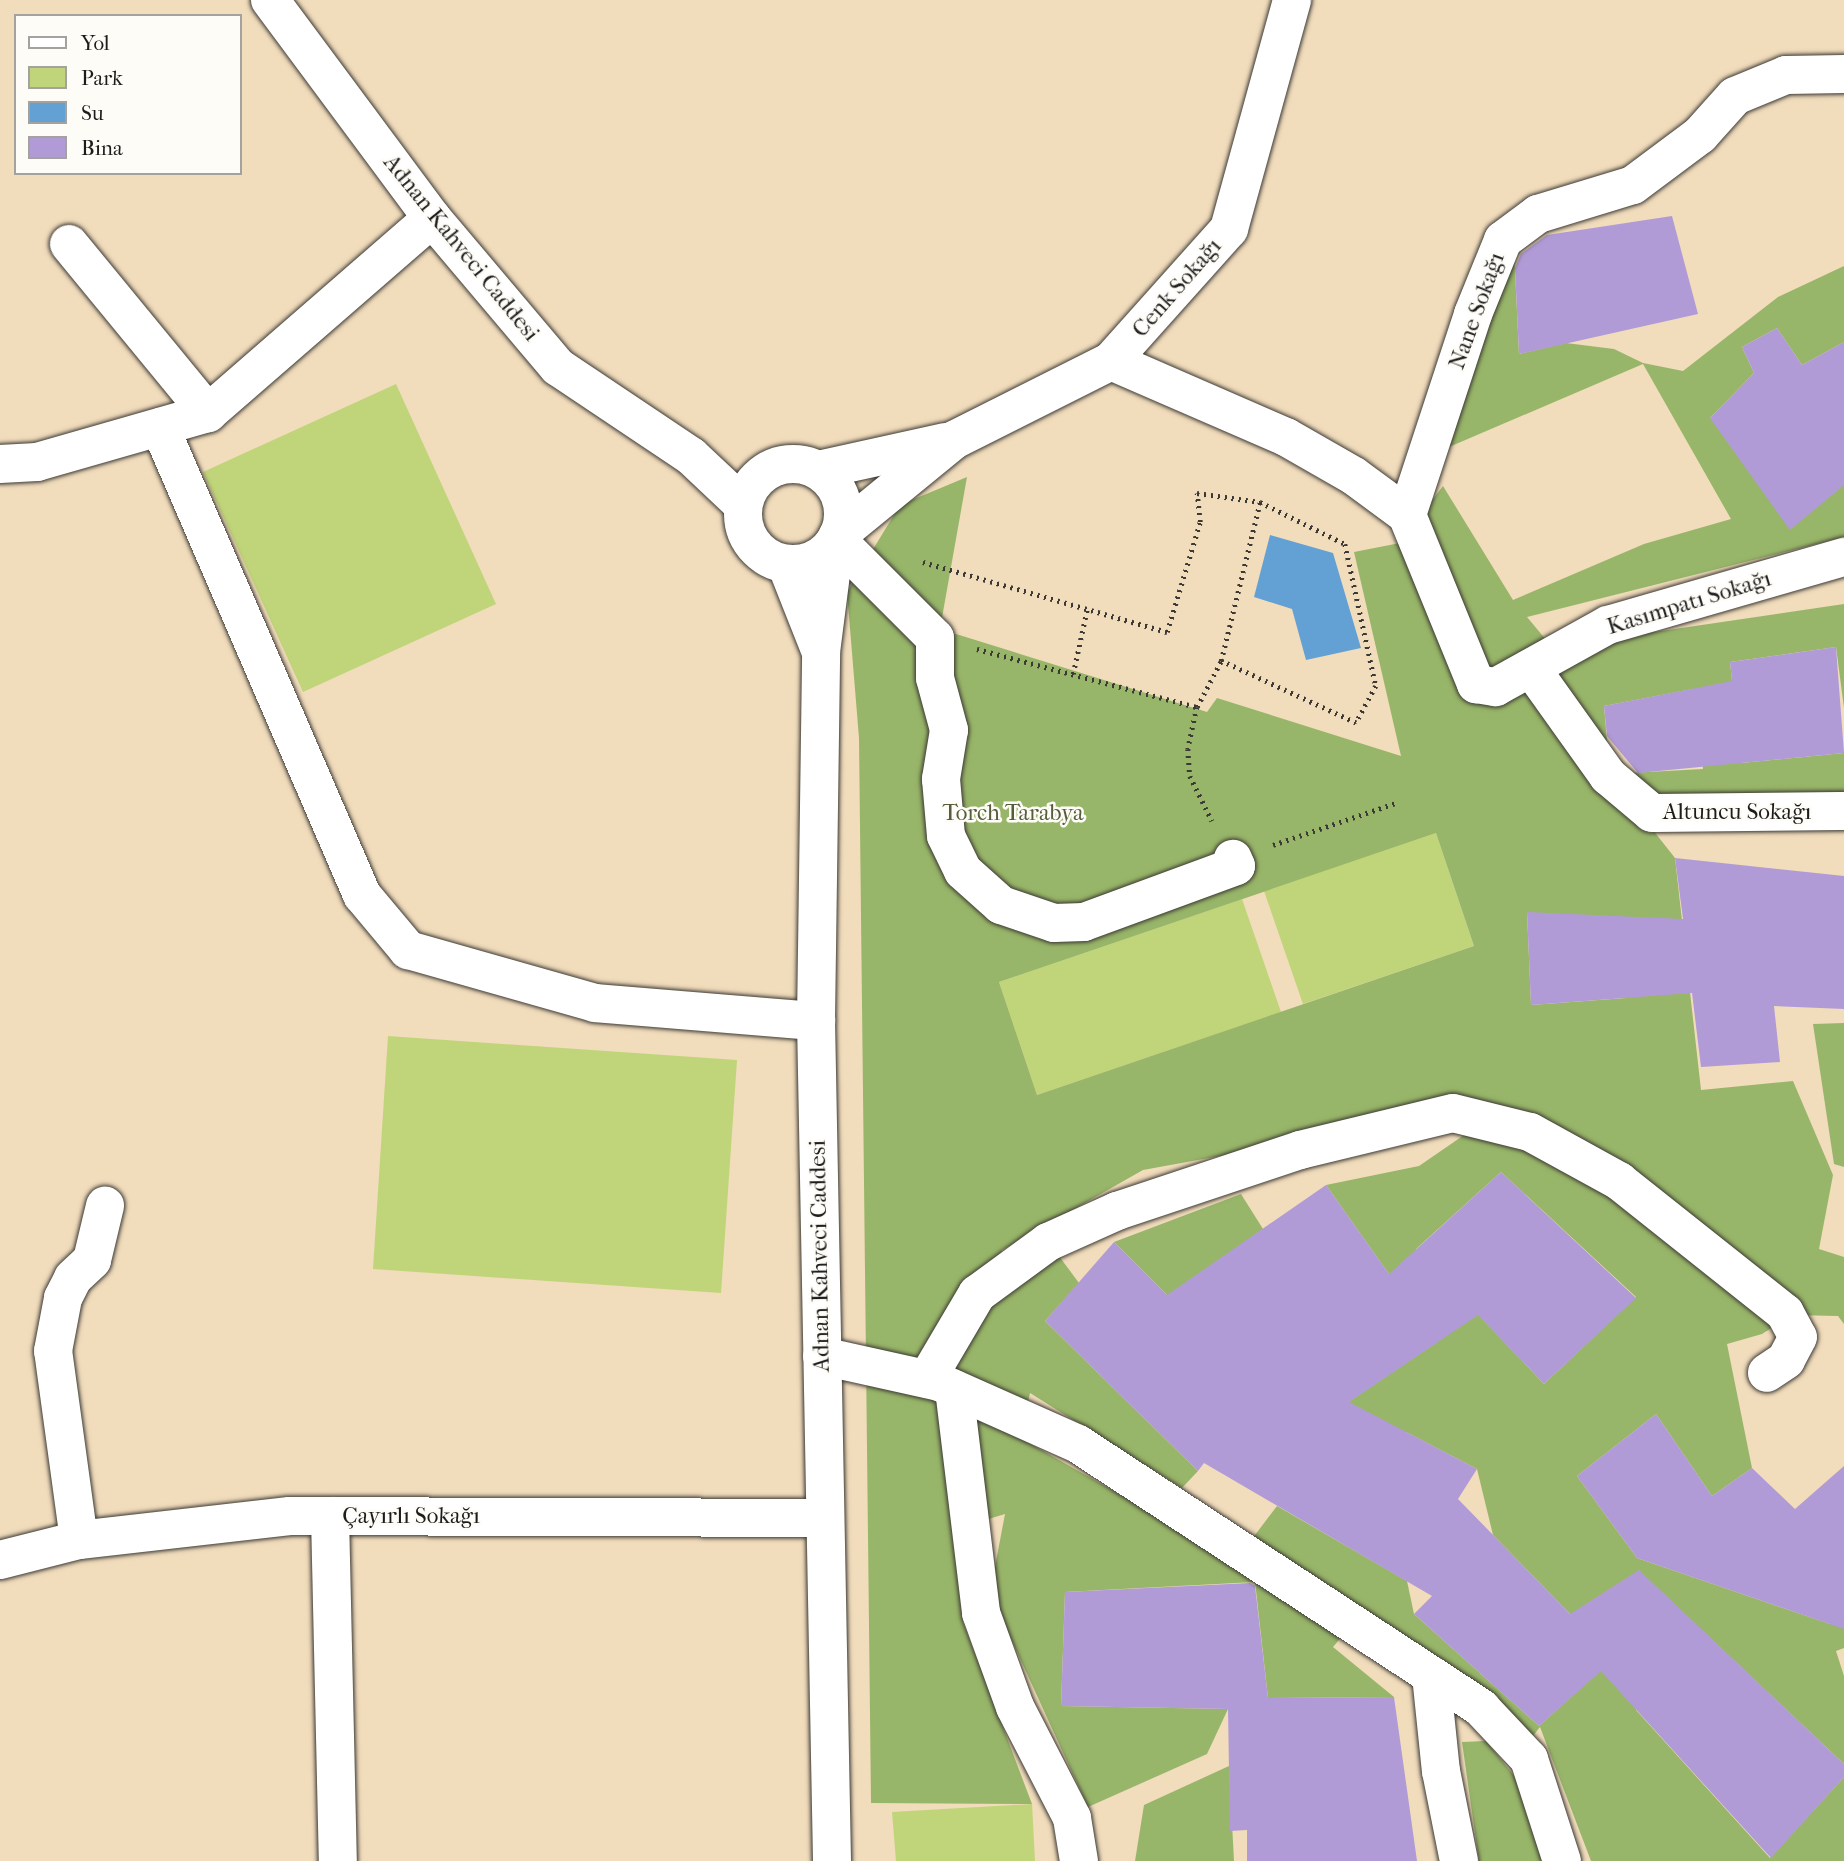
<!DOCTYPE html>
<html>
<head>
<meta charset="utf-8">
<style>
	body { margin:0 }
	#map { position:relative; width:1844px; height:1861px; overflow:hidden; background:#f1dcbc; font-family:"IM FELL French Canon",serif }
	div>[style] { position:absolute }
	.green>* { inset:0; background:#c0d579 }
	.forest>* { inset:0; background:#98b669 }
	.water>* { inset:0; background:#63a1d5 }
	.building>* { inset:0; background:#b19bd7 }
	.path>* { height:4.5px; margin-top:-2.25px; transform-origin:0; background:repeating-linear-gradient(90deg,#3c3934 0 2px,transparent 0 7px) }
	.roads { filter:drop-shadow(0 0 2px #3c3934) drop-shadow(0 0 2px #3c3934) }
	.minor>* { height:38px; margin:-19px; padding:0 19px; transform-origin:19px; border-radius:19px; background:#fff }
	.major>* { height:38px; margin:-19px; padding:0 19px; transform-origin:19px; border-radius:19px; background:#fff }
	.major>.ring { margin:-19px; padding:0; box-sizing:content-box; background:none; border:38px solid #fff; border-radius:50% }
	span { translate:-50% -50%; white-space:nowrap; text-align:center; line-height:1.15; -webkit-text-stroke:5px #fdfcf7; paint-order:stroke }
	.street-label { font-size:23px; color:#1c1c1c }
	.park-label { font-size:23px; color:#555d3d }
	.legend { position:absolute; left:14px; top:14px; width:228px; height:161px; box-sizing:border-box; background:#fdfcf7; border:2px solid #a3a29f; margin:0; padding:9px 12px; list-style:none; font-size:21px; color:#1c1c1c }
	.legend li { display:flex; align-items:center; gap:14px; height:35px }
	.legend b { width:35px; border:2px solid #a3a29f }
</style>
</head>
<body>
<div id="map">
	<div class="green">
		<i style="clip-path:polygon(396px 384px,496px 604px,303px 692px,203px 472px)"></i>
		<i style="clip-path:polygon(1436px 833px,1474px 946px,1303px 1004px,1264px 891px)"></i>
		<i style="clip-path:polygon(1242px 899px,1281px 1012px,1037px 1095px,999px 982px)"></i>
		<i style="clip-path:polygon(388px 1036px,737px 1060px,721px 1293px,373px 1269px)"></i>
		<i style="clip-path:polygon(1032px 1804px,1035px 1861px,896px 1861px,892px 1812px)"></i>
	</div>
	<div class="forest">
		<i style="clip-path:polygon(evenodd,1514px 249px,1519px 354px,1566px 343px,1614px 349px,1643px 363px,1683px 371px,1778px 297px,1844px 266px,1844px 342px,1802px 365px,1777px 328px,1742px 347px,1754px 373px,1710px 418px,1844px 485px,1844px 537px,1527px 617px,1552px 647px,1844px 604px,1844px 708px,1836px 647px,1730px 662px,1741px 763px,1844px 753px,1844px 800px,1649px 825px,1675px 858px,1701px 1090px,1793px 1081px,1833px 1175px,1819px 1249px,1844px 1257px,1844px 1324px,1838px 1316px,1792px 1315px,1762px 1334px,1727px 1344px,1752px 1468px,1712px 1496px,1656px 1414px,1577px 1476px,1637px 1558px,1830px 1624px,1844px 1618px,1844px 1648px,1836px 1651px,1844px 1676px,1844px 1764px,1706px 1634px,1636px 1710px,1770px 1858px,1844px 1777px,1844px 1861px,1591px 1861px,1540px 1727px,1529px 1741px,1360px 1615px,1333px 1647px,1394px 1697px,1268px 1698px,1255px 1582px,1065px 1592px,1061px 1706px,1228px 1709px,1207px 1754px,1088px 1807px,990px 1593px,1005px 1514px,962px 1527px,963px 1622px,1032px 1804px,871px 1803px,859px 738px,847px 592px,900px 505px,967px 477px,940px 629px,1207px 712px,1217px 698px,1401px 756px,1354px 552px,1400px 543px,1443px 486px,1513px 600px,1644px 544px,1731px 519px,1643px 364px,1442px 450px,1514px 249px,1693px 689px,1703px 769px,1610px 774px,1604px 706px,1693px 689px,1514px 249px,1436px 833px,1474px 946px,1037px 1095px,999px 982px,1436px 833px,1514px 249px,1527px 912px,1626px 998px,1531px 1005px,1527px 912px,1514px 249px,1483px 1122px,1419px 1166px,1326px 1185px,1437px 1342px,1341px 1407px,1382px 1465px,1406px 1432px,1477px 1469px,1493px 1535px,1570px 1614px,1653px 1623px,1539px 1726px,1414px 1614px,1407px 1581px,1277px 1506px,1236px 1560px,1020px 1438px,1030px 1393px,1182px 1488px,1198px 1471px,1045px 1321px,1079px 1283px,1056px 1252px,992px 1288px,1002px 1250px,1143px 1170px,1319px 1138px,1483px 1122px,1514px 249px,1501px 1172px,1636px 1297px,1544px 1384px,1416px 1249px,1501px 1172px)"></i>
		<i style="clip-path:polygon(1844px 1023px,1844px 1167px,1834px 1164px,1813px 1024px)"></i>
		<i style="clip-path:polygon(1241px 1194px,1263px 1229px,1260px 1388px,1114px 1242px)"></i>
		<i style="clip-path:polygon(1486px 1741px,1528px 1793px,1545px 1861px,1479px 1861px,1462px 1742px)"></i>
		<i style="clip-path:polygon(1229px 1766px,1234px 1861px,1135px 1861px,1144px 1805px)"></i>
	</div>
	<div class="water">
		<i style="clip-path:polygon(1270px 535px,1333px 553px,1361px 648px,1306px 660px,1292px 609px,1254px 597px)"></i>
	</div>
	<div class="building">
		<i style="clip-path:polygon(1672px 216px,1698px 314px,1519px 354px,1515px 268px,1521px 254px,1547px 235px)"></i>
		<i style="clip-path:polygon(1777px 328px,1802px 365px,1844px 342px,1844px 485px,1790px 530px,1710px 418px,1754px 373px,1742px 347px)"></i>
		<i style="clip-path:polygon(1836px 647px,1844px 753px,1638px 773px,1607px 736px,1604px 706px,1732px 681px,1730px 662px)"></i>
		<i style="clip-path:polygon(1675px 858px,1844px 876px,1844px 1009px,1774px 1006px,1780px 1062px,1701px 1067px,1692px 993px,1531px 1005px,1527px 912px,1683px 919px)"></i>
		<i style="clip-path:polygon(1501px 1172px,1636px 1298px,1544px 1384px,1478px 1315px,1349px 1402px,1477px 1469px,1458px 1499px,1570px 1614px,1639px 1570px,1844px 1764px,1844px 1777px,1771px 1858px,1601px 1671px,1539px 1726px,1414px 1614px,1432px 1596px,1204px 1463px,1198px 1471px,1045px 1321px,1114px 1242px,1167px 1295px,1326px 1185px,1389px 1274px)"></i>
		<i style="clip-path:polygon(1656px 1414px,1712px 1496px,1752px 1468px,1795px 1509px,1844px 1466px,1844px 1629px,1637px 1558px,1577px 1476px)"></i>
		<i style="clip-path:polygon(1250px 1583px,1255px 1586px,1268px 1698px,1394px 1697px,1417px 1861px,1247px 1861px,1247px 1830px,1230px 1831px,1228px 1709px,1061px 1706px,1065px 1592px)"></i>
	</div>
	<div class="path">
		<i style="left:923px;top:562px;width:254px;rotate:16deg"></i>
		<i style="left:1167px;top:632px;width:115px;rotate:-73.3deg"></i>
		<i style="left:1200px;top:522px;width:29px;rotate:-96deg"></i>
		<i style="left:1197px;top:493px;width:64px;rotate:8.1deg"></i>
		<i style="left:1260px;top:502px;width:95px;rotate:26.3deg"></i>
		<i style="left:1345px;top:544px;width:145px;rotate:77.7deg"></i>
		<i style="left:1376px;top:686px;width:42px;rotate:118.4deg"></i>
		<i style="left:1356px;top:723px;width:149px;rotate:-155.3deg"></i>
		<i style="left:977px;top:649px;width:228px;rotate:14.8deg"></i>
		<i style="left:1197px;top:707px;width:43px;rotate:102.1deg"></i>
		<i style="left:1188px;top:749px;width:27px;rotate:86deg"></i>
		<i style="left:1190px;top:776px;width:50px;rotate:63.9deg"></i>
		<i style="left:1073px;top:674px;width:66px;rotate:-77.7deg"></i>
		<i style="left:1197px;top:707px;width:52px;rotate:-62.4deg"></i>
		<i style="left:1221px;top:661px;width:164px;rotate:-76.2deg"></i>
		<i style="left:1273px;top:845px;width:130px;rotate:-18.9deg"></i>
	</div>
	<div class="roads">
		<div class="minor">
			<i style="left:69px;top:244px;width:219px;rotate:50.6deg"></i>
			<i style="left:1111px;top:361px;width:191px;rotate:23.5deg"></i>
			<i style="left:1286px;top:437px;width:78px;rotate:29.8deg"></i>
			<i style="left:1354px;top:476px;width:66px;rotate:36.3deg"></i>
			<i style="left:160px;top:427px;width:510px;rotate:66.65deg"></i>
			<i style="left:362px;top:895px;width:72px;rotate:50.1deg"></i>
			<i style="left:408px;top:950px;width:194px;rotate:15.8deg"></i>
			<i style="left:595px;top:1003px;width:222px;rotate:4.7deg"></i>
			<i style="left:954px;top:440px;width:176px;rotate:-26.7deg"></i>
			<i style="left:1111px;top:361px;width:177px;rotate:-48.2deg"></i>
			<i style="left:1229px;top:229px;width:238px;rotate:-74.6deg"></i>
			<i style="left:0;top:464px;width:37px;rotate:-3deg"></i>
			<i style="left:37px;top:462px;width:178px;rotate:-16deg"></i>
			<i style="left:208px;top:413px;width:297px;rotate:-41deg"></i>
			<i style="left:1407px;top:515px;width:212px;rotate:-71.8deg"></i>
			<i style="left:1473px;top:314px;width:80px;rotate:-67.9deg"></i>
			<i style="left:1503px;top:240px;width:44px;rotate:-36.6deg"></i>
			<i style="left:1538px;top:214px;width:99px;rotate:-17deg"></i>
			<i style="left:1633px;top:185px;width:84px;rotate:-36.7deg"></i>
			<i style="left:1700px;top:135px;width:52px;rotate:-48.1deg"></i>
			<i style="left:1735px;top:96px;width:55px;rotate:-22.4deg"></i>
			<i style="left:1786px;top:75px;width:58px;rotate:-1deg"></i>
			<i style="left:1407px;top:515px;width:183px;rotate:67.8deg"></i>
			<i style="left:1476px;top:684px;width:20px;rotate:9deg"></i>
			<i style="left:1496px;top:687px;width:128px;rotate:-29deg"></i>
			<i style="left:1608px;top:625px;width:246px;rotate:-16.1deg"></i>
			<i style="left:836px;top:539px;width:140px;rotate:45deg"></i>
			<i style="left:935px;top:638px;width:40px;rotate:90deg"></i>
			<i style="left:935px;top:678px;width:54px;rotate:74.9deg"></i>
			<i style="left:949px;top:730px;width:50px;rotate:99.3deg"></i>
			<i style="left:941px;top:779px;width:57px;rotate:85deg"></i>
			<i style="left:946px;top:836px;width:39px;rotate:64deg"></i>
			<i style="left:963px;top:871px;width:51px;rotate:41.8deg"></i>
			<i style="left:1001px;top:905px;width:56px;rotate:18.8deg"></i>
			<i style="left:1054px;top:923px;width:30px;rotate:-2deg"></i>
			<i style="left:1084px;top:922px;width:162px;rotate:-20.2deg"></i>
			<i style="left:1236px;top:866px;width:8px;rotate:-113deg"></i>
			<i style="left:1531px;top:668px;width:133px;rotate:54.5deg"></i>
			<i style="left:1608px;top:776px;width:57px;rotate:40.1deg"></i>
			<i style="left:1652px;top:813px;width:192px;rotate:-0.6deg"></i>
			<i style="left:822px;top:1356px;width:120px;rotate:12.5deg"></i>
			<i style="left:939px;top:1382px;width:152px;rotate:24deg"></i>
			<i style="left:1078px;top:1444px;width:482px;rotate:33.2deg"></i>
			<i style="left:1481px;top:1708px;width:70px;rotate:46.7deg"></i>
			<i style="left:1529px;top:1759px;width:107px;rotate:72.1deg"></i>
			<i style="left:927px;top:1379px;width:99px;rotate:-59.5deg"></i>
			<i style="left:977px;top:1294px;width:88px;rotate:-36.2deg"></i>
			<i style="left:1048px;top:1242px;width:76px;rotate:-24.2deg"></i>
			<i style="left:1117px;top:1211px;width:193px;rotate:-18.4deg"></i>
			<i style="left:1300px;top:1150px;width:157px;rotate:-13.6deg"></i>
			<i style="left:1453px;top:1113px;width:79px;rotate:13.9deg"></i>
			<i style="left:1530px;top:1132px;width:102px;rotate:28.8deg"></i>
			<i style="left:1619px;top:1181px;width:212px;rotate:38.5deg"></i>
			<i style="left:1785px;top:1313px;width:27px;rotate:62deg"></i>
			<i style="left:1798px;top:1337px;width:26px;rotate:118deg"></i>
			<i style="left:1786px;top:1360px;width:23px;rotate:146deg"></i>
			<i style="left:954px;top:1389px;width:226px;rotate:83.1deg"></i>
			<i style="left:981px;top:1613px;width:100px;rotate:70.1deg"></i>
			<i style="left:1015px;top:1707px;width:125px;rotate:62.8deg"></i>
			<i style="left:1072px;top:1818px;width:44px;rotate:80.8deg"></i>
			<i style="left:330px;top:1516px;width:345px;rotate:88.7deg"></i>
			<i style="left:79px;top:1540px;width:191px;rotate:-97.8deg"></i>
			<i style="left:53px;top:1351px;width:54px;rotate:-79.3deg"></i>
			<i style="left:63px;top:1298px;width:22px;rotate:-63deg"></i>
			<i style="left:73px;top:1278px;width:26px;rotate:-43deg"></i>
			<i style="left:92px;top:1260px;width:56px;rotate:-76.5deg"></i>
			<i style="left:0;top:1560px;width:81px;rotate:-14.2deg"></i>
			<i style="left:79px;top:1540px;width:212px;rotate:-6.5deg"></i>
			<i style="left:290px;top:1516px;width:535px;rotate:0.21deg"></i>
			<i style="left:1431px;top:1675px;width:97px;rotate:84.1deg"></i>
			<i style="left:1441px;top:1771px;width:92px;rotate:78.7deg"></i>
		</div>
		<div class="major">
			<i style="left:270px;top:0;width:272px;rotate:53.4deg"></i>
			<i style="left:432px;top:218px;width:195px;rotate:49.8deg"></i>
			<i style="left:558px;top:367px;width:160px;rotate:33.8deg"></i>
			<i style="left:691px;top:456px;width:71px;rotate:43.3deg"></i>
			<i class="ring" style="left:743px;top:464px;width:62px;height:62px"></i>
			<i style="left:818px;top:470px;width:130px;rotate:-12.4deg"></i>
			<i style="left:838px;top:535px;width:150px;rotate:-39.3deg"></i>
			<i style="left:786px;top:564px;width:92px;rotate:68.4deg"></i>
			<i style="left:832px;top:1861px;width:840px;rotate:-91.09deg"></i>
			<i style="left:816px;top:1021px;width:369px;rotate:-89.2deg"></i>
			<i style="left:821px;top:652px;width:111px;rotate:-82.7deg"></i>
		</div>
	</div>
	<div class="street-label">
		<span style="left:461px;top:248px;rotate:51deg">Adnan Kahveci Caddesi</span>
		<span style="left:1177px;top:288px;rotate:-49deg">Cenk Sokağı</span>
		<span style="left:1477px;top:311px;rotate:-70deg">Nane Sokağı</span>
		<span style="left:1689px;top:603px;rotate:-17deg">Kasımpatı Sokağı</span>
		<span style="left:1737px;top:812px">Altuncu Sokağı</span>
		<span style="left:820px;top:1256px;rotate:-91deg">Adnan Kahveci Caddesi</span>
		<span style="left:411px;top:1516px">Çayırlı Sokağı</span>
	</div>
	<div class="park-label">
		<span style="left:1013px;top:813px">Torch Tarabya</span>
	</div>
	<ul class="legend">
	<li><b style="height:9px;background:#fff"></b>Yol</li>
	<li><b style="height:19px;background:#c0d579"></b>Park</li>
	<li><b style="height:19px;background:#63a1d5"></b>Su</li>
	<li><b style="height:19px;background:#b19bd7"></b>Bina</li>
	</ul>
</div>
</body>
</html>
